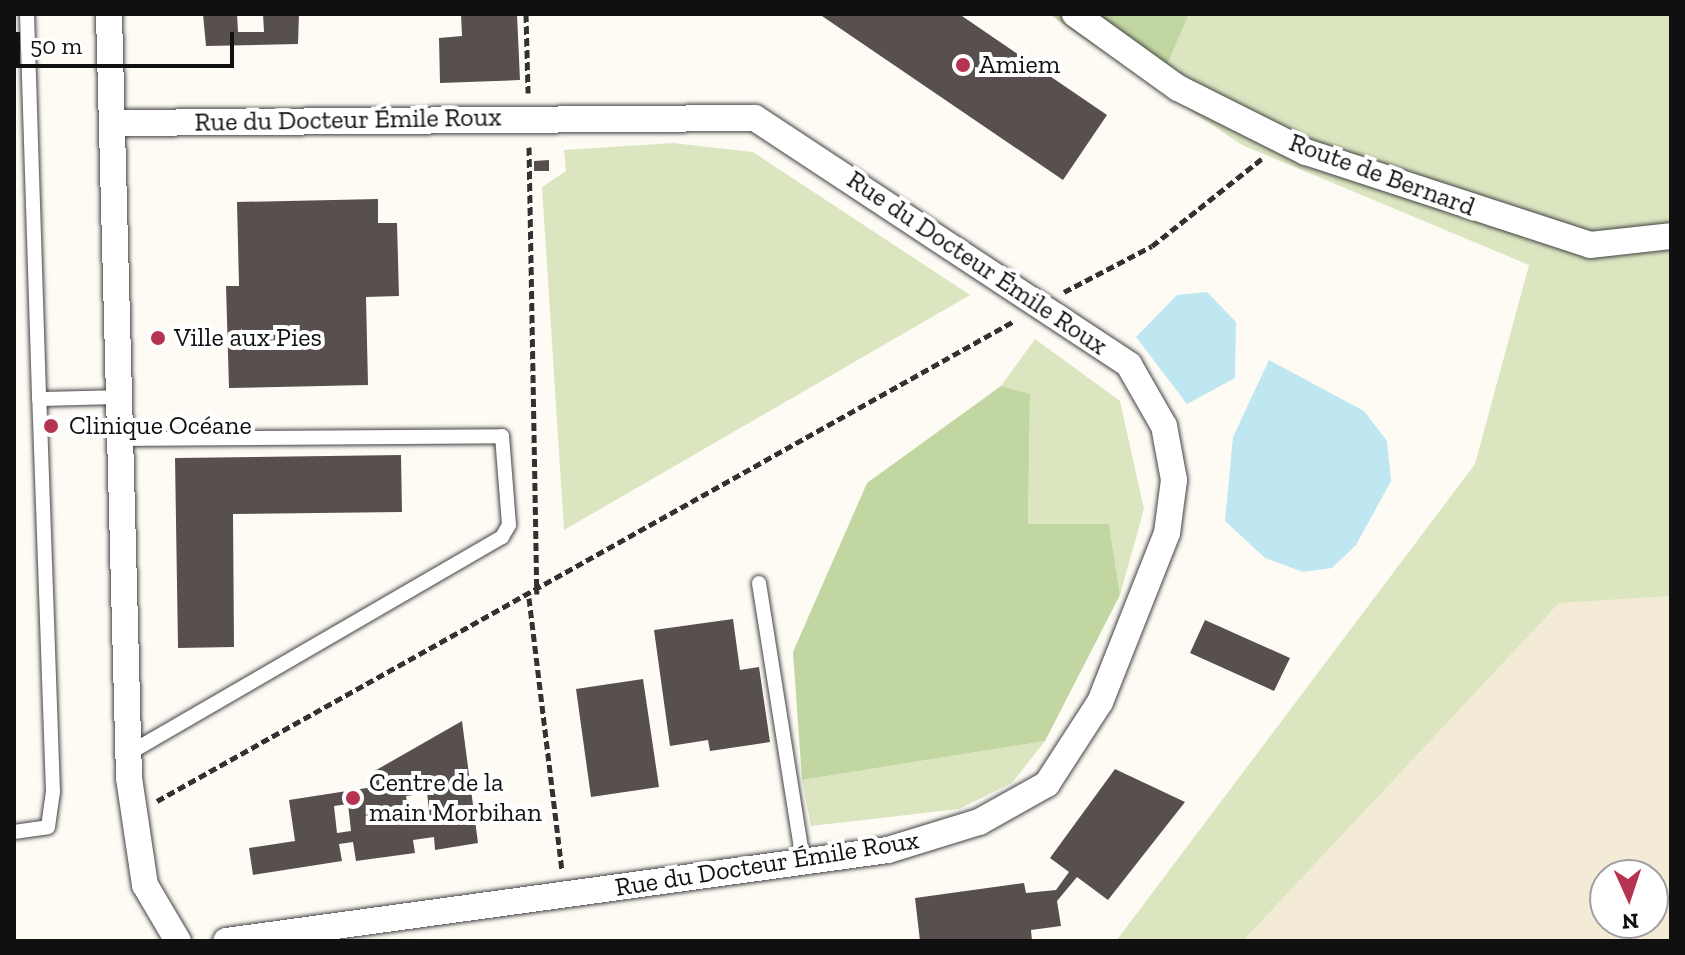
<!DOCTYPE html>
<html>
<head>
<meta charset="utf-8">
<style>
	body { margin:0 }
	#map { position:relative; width:1685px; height:955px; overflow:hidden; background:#fefbf5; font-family:"Zilla Slab",serif }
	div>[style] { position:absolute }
	.farmland>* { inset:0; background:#f3ebd6 }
	.green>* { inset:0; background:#dbe6c1 }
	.forest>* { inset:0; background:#c2d6a1 }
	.water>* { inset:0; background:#bee7f1 }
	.building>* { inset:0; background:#58504e }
	.path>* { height:5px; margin-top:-2.5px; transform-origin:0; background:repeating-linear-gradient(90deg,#323232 0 8px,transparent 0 12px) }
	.roads { filter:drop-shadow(0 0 2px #434343) drop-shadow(0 0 2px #434343) }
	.lane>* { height:14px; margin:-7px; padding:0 7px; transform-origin:7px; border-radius:7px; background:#fff }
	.street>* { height:26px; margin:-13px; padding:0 13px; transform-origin:13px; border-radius:13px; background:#fff }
	.dots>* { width:22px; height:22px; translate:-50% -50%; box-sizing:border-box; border:4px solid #fff; border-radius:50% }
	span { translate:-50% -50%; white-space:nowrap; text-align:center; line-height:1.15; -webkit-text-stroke:8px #fff; paint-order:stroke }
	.poi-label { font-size:26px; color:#101010 }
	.left { translate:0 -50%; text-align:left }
	.street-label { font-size:26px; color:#101010 }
	.frame { position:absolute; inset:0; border:16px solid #101010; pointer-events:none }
	.north { position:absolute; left:1589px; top:859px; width:80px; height:80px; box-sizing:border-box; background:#fff; border:2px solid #9f9f9f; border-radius:50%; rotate:177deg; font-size:22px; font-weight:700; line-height:32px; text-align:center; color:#101010 }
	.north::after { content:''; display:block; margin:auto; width:28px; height:36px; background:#b53452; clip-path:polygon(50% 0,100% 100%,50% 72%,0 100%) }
	.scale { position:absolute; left:16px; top:32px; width:218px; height:36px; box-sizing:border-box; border:4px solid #101010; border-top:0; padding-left:10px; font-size:24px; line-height:28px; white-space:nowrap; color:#101010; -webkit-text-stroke:6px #fff; paint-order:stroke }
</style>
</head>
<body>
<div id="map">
	<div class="farmland">
		<i style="clip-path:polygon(evenodd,1671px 596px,1671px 941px,1243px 941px,1559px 602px,1671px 596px,1605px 875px,1653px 875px,1653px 923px,1605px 923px,1605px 875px)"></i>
	</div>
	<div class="green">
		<i style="clip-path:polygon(1189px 14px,1671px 14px,1671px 596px,1559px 603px,1243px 941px,1116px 941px,1475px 464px,1529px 265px,1242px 145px,1157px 88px)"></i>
		<i style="clip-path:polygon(673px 143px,753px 152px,970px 295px,564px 530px,542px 187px,566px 171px,564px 150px)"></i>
		<i style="clip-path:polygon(1035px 339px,1120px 401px,1144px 509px,1120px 595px,1109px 525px,1028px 524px,1030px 395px,1001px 386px)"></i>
		<i style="clip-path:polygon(1045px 741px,1012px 783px,959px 809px,811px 826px,802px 780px)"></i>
	</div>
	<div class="forest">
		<i style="clip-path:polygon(1049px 14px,1189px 14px,1157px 88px)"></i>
		<i style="clip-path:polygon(1001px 386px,1030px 394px,1028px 524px,1109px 524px,1120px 595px,1045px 741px,802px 780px,793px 652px,867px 483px)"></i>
	</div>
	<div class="water">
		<i style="clip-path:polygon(1207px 292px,1236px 322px,1235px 378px,1187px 404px,1136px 337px,1177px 295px)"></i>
		<i style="clip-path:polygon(1269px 360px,1364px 411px,1387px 441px,1391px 481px,1356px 545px,1332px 568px,1303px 572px,1265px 558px,1225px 521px,1233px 437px)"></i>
	</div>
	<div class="building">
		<i style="clip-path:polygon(203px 14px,237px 14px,238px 32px,264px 32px,263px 14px,299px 14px,298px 44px,206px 46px)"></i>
		<i style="clip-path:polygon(461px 14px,517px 14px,520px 80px,440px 83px,439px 38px,462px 36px)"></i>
		<i style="clip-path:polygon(819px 14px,959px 14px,1107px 115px,1063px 180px)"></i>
		<i style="clip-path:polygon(549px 160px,549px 171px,534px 171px,534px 161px)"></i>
		<i style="clip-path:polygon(378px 199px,378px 223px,397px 223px,399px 296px,366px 297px,368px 385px,229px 388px,226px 286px,239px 286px,237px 202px)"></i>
		<i style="clip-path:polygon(401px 455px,402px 512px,233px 514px,234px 647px,178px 648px,175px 458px)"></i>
		<i style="clip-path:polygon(733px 619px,740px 670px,759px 667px,770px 742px,710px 751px,708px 740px,670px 746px,654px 630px)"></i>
		<i style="clip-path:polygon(1205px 620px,1290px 658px,1274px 691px,1190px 653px)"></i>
		<i style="clip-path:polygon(643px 679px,659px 787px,591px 797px,576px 689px)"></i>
		<i style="clip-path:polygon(evenodd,462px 721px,478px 843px,435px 850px,434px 837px,413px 840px,415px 853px,356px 861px,353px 842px,339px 844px,342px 861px,253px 875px,249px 848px,295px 841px,289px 800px,373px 787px,371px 773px,462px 721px,427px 793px,430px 818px,410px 821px,406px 796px,427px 793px,462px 721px,348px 804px,351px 831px,337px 833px,334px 806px,348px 804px)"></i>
		<i style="clip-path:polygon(1115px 769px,1185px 802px,1108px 900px,1077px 877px,1057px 901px,1061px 926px,1031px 930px,1032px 941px,920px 941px,915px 898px,1024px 883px,1026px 893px,1056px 890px,1069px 872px,1050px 858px)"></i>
	</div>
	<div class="path">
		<i style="left:526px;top:14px;width:79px;rotate:88.5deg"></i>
		<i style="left:529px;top:147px;width:447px;rotate:89deg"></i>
		<i style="left:1064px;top:292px;width:99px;rotate:-27.6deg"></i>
		<i style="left:1152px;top:246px;width:143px;rotate:-38.5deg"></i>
		<i style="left:529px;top:598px;width:274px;rotate:83.1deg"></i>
		<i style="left:157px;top:801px;width:982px;rotate:-29.25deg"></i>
	</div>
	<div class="roads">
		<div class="lane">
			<i style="left:27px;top:14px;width:385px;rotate:88.2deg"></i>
			<i style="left:120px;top:439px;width:382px;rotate:-0.4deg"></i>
			<i style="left:502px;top:436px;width:89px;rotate:85.5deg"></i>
			<i style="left:509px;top:525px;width:14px;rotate:120deg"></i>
			<i style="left:502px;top:537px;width:433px;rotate:149.9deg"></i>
			<i style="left:759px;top:583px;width:282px;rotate:81deg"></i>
			<i style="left:14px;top:832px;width:34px;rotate:-8deg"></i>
			<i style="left:48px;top:827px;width:35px;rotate:-82deg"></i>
			<i style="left:53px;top:792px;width:393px;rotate:-92deg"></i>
			<i style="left:39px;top:399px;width:80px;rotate:-1.4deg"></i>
		</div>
		<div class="street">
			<i style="left:109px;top:14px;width:764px;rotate:88.5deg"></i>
			<i style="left:129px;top:778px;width:108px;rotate:81.5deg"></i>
			<i style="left:145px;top:885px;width:65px;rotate:59.5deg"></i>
			<i style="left:1075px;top:14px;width:127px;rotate:35.7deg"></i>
			<i style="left:1178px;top:88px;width:143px;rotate:26.6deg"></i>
			<i style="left:1306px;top:152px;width:299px;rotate:18.1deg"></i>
			<i style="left:1590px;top:245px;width:81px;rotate:-6.3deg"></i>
			<i style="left:114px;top:123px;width:641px;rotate:-0.45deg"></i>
			<i style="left:755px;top:118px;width:448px;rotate:33.4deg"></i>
			<i style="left:1129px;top:365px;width:70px;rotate:60.2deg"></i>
			<i style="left:1164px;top:426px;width:55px;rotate:79.5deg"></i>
			<i style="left:1174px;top:480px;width:53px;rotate:97.5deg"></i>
			<i style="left:1167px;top:533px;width:182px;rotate:111.6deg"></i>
			<i style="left:1100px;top:702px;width:98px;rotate:122.9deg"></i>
			<i style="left:1047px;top:784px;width:78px;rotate:150.8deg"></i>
			<i style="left:979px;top:822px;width:95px;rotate:162.9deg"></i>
			<i style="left:888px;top:850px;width:668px;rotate:172.17deg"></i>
		</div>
	</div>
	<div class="dots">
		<i style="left:963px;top:65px;background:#b53452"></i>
		<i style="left:158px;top:338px;background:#b53452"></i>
		<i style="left:51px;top:426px;background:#b53452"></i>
		<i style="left:353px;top:798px;background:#b53452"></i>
	</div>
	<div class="poi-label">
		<span class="left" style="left:979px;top:65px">Amiem</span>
		<span class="left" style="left:174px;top:338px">Ville aux Pies</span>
		<span class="left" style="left:69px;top:426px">Clinique Océane</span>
		<span class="left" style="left:369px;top:798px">Centre de la<br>main Morbihan</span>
	</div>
	<div class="street-label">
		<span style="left:348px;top:120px;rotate:-1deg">Rue du Docteur Émile Roux</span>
		<span style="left:1382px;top:175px;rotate:20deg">Route de Bernard</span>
		<span style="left:977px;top:263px;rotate:34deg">Rue du Docteur Émile Roux</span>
		<span style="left:767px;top:864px;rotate:-9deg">Rue du Docteur Émile Roux</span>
	</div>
	<div class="frame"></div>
	<div class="north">N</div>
	<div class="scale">50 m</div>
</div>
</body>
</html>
